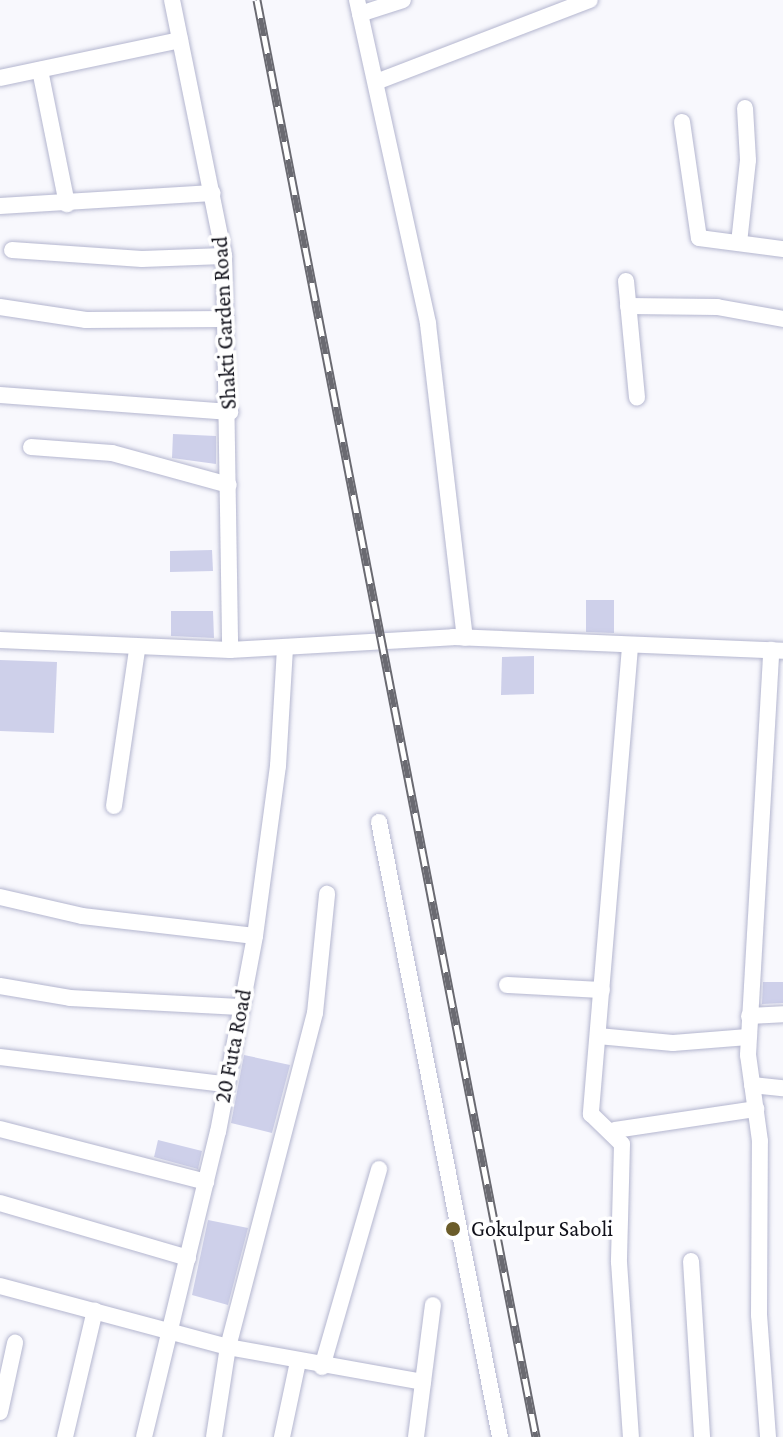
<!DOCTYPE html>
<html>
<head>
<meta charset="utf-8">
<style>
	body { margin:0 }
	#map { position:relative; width:783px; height:1437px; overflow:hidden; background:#f8f8fd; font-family:"Crimson Pro",serif }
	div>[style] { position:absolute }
	.building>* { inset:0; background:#ced0ea }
	.roads { filter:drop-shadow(0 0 2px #b4b6cf) drop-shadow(0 0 2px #b4b6cf) }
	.minor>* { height:16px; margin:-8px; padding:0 8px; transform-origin:8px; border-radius:8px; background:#fff }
	.rail>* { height:9px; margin-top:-4.5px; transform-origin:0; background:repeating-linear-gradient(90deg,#fff 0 18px,#6a6a71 0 36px); box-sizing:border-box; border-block:2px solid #6a6a71 }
	.dots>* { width:22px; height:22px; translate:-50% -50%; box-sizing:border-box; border:4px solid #fff; border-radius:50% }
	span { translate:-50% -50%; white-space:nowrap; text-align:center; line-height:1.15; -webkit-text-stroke:7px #fff; paint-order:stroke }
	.street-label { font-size:22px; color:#11111a }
	.poi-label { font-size:22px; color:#11111a }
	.left { translate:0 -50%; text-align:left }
</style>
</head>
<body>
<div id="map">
	<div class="building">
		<i style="clip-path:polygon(173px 434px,216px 436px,216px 464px,172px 458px)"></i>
		<i style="clip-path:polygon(212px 550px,213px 571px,170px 572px,170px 551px)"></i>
		<i style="clip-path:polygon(586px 600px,614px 600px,614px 633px,586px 632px)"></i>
		<i style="clip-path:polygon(171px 611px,213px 611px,214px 638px,171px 636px)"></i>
		<i style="clip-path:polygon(534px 656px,534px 694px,501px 695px,502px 657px)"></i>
		<i style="clip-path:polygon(0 660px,57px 662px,54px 733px,0 731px)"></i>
		<i style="clip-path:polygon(763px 982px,783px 982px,783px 1003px,762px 1004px)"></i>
		<i style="clip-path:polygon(244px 1055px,290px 1065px,272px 1133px,231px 1123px)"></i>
		<i style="clip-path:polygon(158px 1140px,202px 1151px,198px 1169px,154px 1157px)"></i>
		<i style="clip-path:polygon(208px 1220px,248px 1228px,228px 1305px,192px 1295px)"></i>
	</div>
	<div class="roads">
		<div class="minor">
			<i style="left:172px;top:0;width:261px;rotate:78.5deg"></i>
			<i style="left:224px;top:256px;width:394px;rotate:89.1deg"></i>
			<i style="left:357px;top:0;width:332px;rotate:77.6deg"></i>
			<i style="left:428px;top:324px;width:316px;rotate:83.3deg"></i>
			<i style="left:360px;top:14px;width:45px;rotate:-18deg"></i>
			<i style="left:40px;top:70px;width:137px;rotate:78.6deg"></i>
			<i style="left:0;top:78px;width:184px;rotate:-11.9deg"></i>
			<i style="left:376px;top:82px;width:229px;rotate:-21deg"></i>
			<i style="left:682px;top:122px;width:117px;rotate:81.7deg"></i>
			<i style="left:699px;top:238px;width:85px;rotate:7.5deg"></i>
			<i style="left:0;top:206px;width:213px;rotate:-3.5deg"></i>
			<i style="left:739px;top:243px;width:83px;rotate:-83.8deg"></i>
			<i style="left:748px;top:160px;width:52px;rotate:-93.3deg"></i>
			<i style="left:12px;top:250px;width:130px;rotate:4deg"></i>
			<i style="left:142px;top:259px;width:82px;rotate:-2.1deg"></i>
			<i style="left:626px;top:281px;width:117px;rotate:84.6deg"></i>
			<i style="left:628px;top:306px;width:89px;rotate:0.6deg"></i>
			<i style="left:717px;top:307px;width:67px;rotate:10.3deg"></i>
			<i style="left:0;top:307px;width:87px;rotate:8.6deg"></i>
			<i style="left:86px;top:320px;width:140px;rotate:-0.4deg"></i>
			<i style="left:0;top:395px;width:231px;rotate:4.2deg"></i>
			<i style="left:31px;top:447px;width:81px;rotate:4.2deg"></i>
			<i style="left:112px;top:453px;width:121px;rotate:15.3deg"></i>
			<i style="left:0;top:640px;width:230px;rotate:2.5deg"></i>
			<i style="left:230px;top:650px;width:223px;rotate:-3.3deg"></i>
			<i style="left:453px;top:637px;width:330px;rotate:2.4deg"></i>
			<i style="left:630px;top:647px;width:469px;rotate:94.8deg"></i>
			<i style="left:591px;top:1114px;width:43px;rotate:44.1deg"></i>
			<i style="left:622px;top:1144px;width:118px;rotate:91.5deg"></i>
			<i style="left:619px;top:1262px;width:175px;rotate:86.1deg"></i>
			<i style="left:114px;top:806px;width:158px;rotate:-81.6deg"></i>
			<i style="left:379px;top:822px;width:627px;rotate:78.87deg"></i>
			<i style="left:0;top:897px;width:84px;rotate:13deg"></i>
			<i style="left:82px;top:916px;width:174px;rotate:6.6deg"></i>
			<i style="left:507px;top:985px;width:95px;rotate:3deg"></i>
			<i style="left:0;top:986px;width:71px;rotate:9.7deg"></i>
			<i style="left:70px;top:998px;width:170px;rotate:3deg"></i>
			<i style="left:749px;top:1016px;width:34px;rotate:-3deg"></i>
			<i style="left:598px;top:1036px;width:75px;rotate:5.3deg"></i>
			<i style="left:673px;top:1043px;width:75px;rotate:-4.6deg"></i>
			<i style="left:0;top:1057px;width:226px;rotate:6.9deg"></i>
			<i style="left:752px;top:1085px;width:31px;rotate:6deg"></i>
			<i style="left:0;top:1129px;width:213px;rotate:14.4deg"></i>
			<i style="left:615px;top:1130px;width:143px;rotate:-8.5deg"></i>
			<i style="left:0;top:1203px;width:196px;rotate:16.3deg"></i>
			<i style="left:691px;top:1261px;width:176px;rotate:86.4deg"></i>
			<i style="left:0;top:1286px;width:236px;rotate:15deg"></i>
			<i style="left:228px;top:1347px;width:198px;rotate:10.2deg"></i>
			<i style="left:322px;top:1367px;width:206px;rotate:-73.9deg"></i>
			<i style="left:0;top:1412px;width:71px;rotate:-77.7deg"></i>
			<i style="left:65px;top:1437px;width:130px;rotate:-76.7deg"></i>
			<i style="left:144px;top:1437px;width:314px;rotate:-76.4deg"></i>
			<i style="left:218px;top:1132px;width:199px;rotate:-79.3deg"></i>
			<i style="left:255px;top:936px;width:172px;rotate:-82.3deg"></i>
			<i style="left:278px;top:766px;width:117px;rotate:-86.6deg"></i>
			<i style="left:214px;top:1437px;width:91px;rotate:-81.2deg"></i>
			<i style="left:228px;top:1347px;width:345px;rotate:-75.4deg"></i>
			<i style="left:315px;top:1013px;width:120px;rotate:-84.2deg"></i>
			<i style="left:282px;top:1437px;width:77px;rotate:-78deg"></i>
			<i style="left:416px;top:1437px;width:133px;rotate:-82.7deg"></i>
			<i style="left:768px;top:1437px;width:122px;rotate:-94.2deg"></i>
			<i style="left:759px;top:1315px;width:174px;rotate:-89.7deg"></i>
			<i style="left:760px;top:1141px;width:87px;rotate:-97.9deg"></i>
			<i style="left:748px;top:1055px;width:406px;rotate:-86.7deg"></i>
		</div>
	</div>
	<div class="rail">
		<i style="left:257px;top:0;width:1464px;rotate:79.01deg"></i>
	</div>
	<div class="dots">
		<i style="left:453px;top:1229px;background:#6b5c2a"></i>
	</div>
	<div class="street-label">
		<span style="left:224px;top:323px;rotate:-93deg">Shakti Garden Road</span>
		<span style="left:233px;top:1046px;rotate:-79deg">20 Futa Road</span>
	</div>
	<div class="poi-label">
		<span class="left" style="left:471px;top:1229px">Gokulpur Saboli</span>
	</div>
</div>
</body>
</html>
